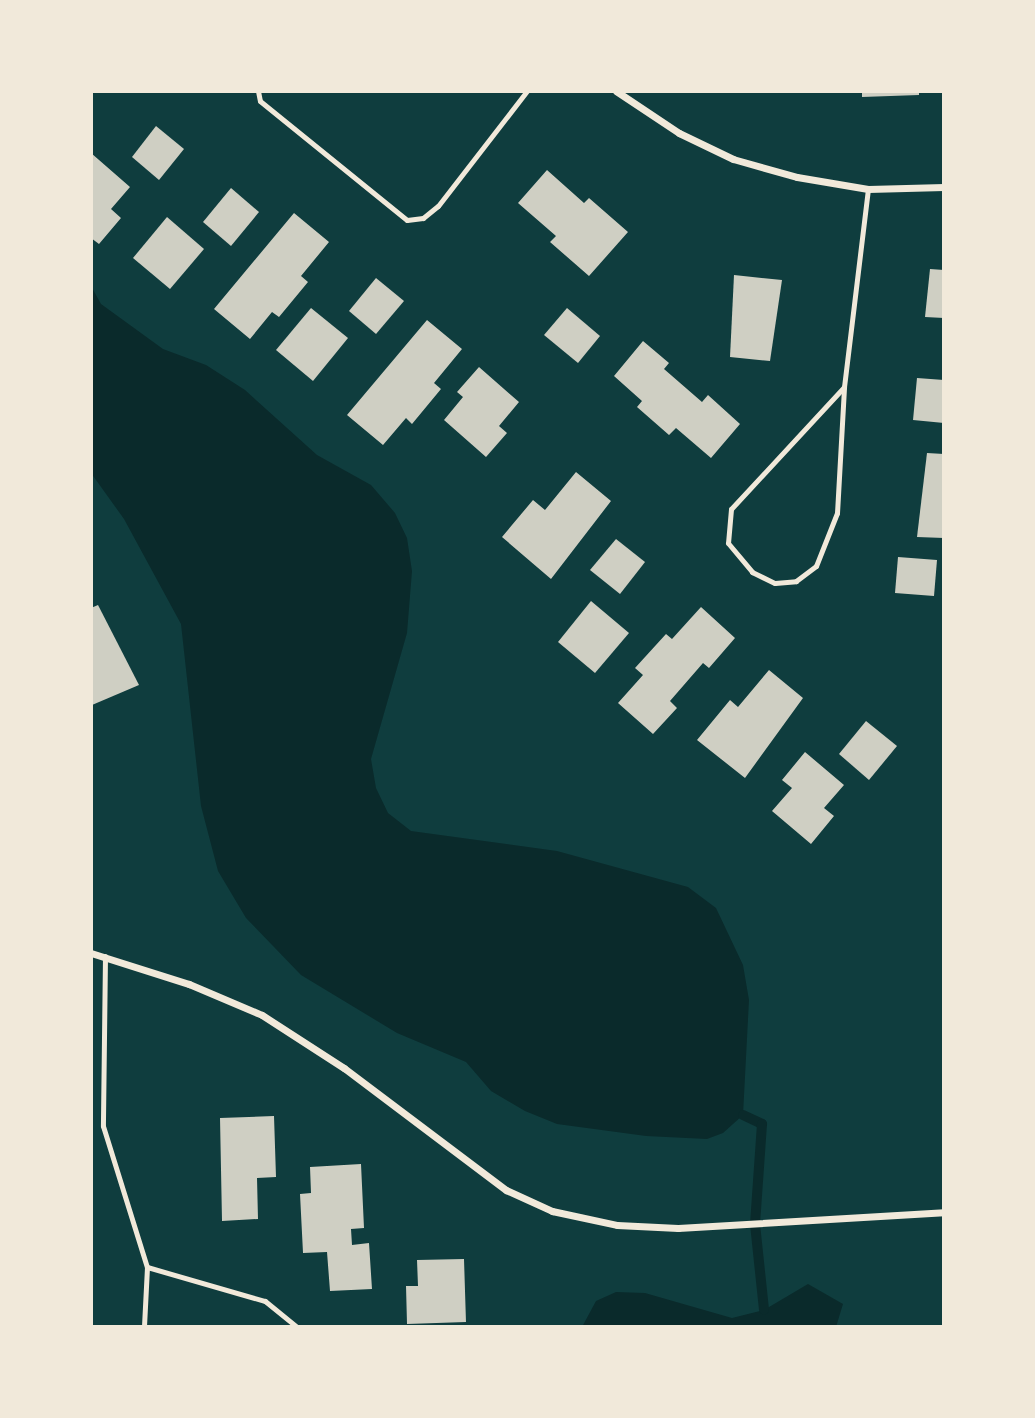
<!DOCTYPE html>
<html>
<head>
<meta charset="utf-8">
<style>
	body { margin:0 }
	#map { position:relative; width:1035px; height:1418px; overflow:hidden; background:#0f3d3e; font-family:"Work Sans",sans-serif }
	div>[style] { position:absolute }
	.water>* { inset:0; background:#0a2a2b }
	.stream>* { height:10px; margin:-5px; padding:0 5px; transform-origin:5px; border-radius:5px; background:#0a2a2b }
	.building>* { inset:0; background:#cfcfc3 }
	.service>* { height:5px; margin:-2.5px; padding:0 2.5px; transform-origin:2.5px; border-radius:2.5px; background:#f1e9da }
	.minor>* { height:7px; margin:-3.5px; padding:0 3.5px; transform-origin:3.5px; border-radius:3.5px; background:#f1e9da }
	span { translate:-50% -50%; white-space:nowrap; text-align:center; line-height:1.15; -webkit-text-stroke:7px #f1e9da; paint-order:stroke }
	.frame { position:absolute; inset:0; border:93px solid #f1e9da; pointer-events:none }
</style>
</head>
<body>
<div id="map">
	<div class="water">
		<i style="clip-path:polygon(91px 286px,101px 304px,163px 349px,206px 365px,245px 390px,317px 455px,371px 485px,395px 513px,407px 538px,412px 571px,407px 633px,371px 759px,376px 788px,388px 813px,411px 831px,557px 851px,688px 887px,716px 908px,743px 965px,749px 1000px,743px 1115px,723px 1133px,707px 1139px,646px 1136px,557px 1124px,525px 1111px,491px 1091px,466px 1062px,397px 1033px,301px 975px,246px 918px,218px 871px,201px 806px,181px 624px,124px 519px,91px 473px)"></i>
		<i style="clip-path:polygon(808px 1284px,843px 1304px,836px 1327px,582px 1327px,596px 1301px,616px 1292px,645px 1293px,732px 1318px,764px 1310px)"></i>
	</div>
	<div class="stream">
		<i style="left:743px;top:1115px;width:21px;rotate:25deg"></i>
		<i style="left:762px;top:1124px;width:100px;rotate:94deg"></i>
		<i style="left:755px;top:1224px;width:86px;rotate:84deg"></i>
	</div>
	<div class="building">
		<i style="clip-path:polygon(862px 91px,919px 91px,919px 95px,862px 97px)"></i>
		<i style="clip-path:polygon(156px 126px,184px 149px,159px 180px,132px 157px)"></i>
		<i style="clip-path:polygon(91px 153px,130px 187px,111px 209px,121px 218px,99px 244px,91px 238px)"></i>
		<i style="clip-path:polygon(547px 170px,584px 203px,589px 198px,628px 232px,589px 276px,550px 242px,556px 236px,518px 203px)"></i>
		<i style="clip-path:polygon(231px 188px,259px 212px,231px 246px,203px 222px)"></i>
		<i style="clip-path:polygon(294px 213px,329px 242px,301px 276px,308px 282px,279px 317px,272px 312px,250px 339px,214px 309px)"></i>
		<i style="clip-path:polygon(167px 217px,204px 249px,170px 289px,133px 258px)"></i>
		<i style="clip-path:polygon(930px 269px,944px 270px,944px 318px,925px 317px)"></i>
		<i style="clip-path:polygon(734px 275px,782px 280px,770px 361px,730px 357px)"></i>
		<i style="clip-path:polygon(376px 278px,404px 301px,376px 334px,349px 311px)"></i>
		<i style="clip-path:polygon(311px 308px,348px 338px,313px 381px,276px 350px)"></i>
		<i style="clip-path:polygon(567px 308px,600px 336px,578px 363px,544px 335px)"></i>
		<i style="clip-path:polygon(427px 320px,462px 349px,434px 383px,441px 389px,412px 424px,406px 418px,383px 445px,347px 415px)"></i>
		<i style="clip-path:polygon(643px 341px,669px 363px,664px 369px,702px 402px,708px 395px,740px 424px,711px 458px,676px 428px,669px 435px,637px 407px,642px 401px,614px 376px)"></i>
		<i style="clip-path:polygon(479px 367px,519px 402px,499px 426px,507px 433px,486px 457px,444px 420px,463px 397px,457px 392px)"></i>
		<i style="clip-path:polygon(917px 378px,944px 380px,944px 423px,913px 420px)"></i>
		<i style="clip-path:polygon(927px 453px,944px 454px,944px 538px,917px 537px)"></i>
		<i style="clip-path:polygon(576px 472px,611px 501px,551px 579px,502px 537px,533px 500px,545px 510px)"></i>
		<i style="clip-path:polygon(616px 539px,645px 562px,620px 594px,590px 570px)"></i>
		<i style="clip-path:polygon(898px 557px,937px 560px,934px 596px,895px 593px)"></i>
		<i style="clip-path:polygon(591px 601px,629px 633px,595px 673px,558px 642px)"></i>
		<i style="clip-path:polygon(98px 605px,139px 685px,92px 705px,91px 608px)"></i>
		<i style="clip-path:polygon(701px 607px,735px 638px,709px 668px,703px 663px,670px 701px,677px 708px,653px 734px,618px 703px,643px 675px,635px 668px,666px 634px,672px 639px)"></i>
		<i style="clip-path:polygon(769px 670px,803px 698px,745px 778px,697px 740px,730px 700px,738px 707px)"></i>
		<i style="clip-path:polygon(866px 721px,897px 746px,869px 780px,839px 754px)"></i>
		<i style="clip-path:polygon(805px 752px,844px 785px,824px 808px,834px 816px,811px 844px,772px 811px,792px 788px,782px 780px)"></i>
		<i style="clip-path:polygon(274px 1116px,276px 1177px,257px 1178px,258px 1219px,222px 1221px,220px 1118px)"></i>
		<i style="clip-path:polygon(361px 1164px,364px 1228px,351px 1229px,352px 1245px,369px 1243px,372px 1289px,330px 1291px,327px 1252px,303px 1253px,300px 1194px,311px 1193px,310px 1167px)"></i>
		<i style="clip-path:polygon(464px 1259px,466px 1322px,407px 1324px,406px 1286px,418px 1286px,417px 1260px)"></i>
	</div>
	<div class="service">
		<i style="left:258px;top:91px;width:10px;rotate:79deg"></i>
		<i style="left:260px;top:101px;width:189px;rotate:39deg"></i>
		<i style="left:407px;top:220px;width:16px;rotate:-7deg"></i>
		<i style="left:423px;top:218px;width:19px;rotate:-39deg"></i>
		<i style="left:438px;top:206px;width:145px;rotate:-52.3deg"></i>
		<i style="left:844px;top:387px;width:166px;rotate:132.8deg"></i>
		<i style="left:731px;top:509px;width:34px;rotate:95deg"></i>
		<i style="left:728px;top:543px;width:38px;rotate:50deg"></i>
		<i style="left:752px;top:572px;width:25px;rotate:26deg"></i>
		<i style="left:775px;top:583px;width:21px;rotate:-5deg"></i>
		<i style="left:796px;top:581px;width:25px;rotate:-37deg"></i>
		<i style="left:816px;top:566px;width:57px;rotate:-68.4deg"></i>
		<i style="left:837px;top:513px;width:126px;rotate:-86.8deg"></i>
		<i style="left:844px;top:387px;width:199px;rotate:-83.1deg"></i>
		<i style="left:105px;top:956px;width:170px;rotate:90.7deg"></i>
		<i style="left:103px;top:1126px;width:148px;rotate:72.7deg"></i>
		<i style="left:147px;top:1267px;width:60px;rotate:92.9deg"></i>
		<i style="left:147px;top:1267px;width:123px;rotate:16.1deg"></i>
		<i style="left:265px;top:1301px;width:41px;rotate:39.1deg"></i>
	</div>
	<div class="minor">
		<i style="left:616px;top:91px;width:76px;rotate:33.7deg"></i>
		<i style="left:679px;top:133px;width:60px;rotate:25.7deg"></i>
		<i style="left:733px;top:159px;width:66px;rotate:15.7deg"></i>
		<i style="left:797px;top:177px;width:72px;rotate:9.6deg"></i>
		<i style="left:868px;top:189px;width:76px;rotate:-1.5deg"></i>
		<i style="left:91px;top:953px;width:103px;rotate:17.6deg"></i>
		<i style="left:189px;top:984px;width:79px;rotate:23deg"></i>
		<i style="left:262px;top:1015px;width:98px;rotate:32.9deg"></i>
		<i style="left:344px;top:1068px;width:203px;rotate:37deg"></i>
		<i style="left:506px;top:1190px;width:51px;rotate:24.5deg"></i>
		<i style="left:552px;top:1211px;width:66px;rotate:12.2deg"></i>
		<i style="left:617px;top:1225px;width:61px;rotate:2.8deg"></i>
		<i style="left:678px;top:1228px;width:266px;rotate:-3.4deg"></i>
	</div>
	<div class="frame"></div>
</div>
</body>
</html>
